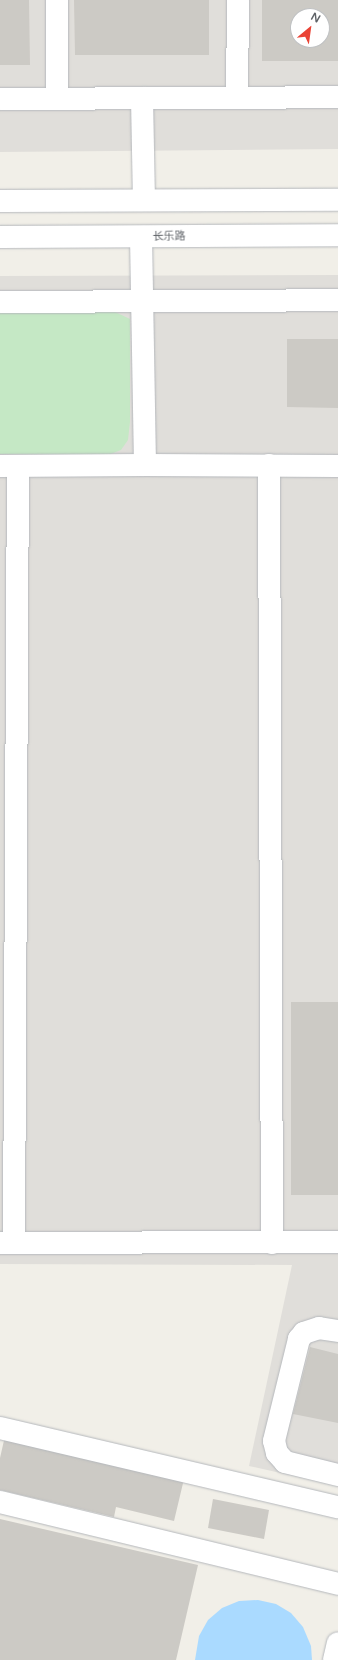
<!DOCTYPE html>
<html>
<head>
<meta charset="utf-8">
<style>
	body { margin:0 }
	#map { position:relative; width:338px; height:1660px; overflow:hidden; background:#f1efe8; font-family:"Varela Round","Noto Sans SC",sans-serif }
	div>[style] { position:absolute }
	.industrial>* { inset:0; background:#e0deda }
	.green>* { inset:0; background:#c5e8c5 }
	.water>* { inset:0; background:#aadaff }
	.building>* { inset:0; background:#cccac5 }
	.roads { filter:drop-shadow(0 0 1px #b5b8bc) drop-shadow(0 0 1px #b5b8bc) }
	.minor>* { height:22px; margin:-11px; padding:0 11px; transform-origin:11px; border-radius:11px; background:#fff }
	span { translate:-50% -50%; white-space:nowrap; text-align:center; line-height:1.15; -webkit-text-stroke:3px #fff; paint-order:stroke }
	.street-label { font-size:11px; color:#5f6368 }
	.north { position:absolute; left:290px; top:8px; width:40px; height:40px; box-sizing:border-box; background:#fff; border:1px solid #bfc1c3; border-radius:50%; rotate:29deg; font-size:11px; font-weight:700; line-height:16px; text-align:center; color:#5f6368 }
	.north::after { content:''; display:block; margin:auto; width:14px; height:18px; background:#ea4335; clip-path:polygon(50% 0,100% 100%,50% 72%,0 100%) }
</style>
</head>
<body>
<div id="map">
	<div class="industrial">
		<i style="clip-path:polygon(evenodd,0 0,338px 0,338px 149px,0 152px,0 0,298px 16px,322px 16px,322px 40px,298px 40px,298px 16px)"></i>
		<i style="clip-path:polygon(338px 275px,338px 1486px,249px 1466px,292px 1265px,0 1264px,0 276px)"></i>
	</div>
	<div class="green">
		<i style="clip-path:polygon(0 311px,113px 311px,130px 319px,130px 422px,128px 440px,121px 450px,108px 455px,0 454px)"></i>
	</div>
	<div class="water">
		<i style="clip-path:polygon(258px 1600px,276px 1604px,291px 1613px,303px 1627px,311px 1646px,312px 1660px,195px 1660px,199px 1636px,208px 1620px,222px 1608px,239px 1601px)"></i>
	</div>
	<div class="building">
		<i style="clip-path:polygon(0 0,29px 0,30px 65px,0 65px)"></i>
		<i style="clip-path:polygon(74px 0,209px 0,209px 55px,75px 55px)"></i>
		<i style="clip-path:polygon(evenodd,262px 0,338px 0,338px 61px,262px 61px,262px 0,298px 16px,322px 16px,322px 40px,298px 40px,298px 16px)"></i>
		<i style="clip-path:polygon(287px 339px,338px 339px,338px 408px,287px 407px)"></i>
		<i style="clip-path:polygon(291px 1002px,338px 1002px,338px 1195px,291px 1195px)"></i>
		<i style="clip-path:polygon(310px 1347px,338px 1354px,338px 1423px,293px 1414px)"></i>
		<i style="clip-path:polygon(5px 1436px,184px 1479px,174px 1521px,116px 1507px,114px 1517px,0 1490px,0 1458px)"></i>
		<i style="clip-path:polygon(213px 1499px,269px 1510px,264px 1539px,208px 1528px)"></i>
		<i style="clip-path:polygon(0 1519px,198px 1565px,176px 1660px,0 1660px)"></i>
	</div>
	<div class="roads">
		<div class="minor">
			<i style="left:57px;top:0;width:99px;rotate:90deg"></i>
			<i style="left:142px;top:98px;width:102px;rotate:88.9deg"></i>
			<i style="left:237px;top:98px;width:98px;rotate:-89.4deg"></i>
			<i style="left:0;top:99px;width:338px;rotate:-0.3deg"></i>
			<i style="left:0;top:201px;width:338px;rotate:-0.2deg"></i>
			<i style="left:0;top:237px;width:338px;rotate:-0.3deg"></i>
			<i style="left:0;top:302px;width:338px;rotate:-0.3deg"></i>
			<i style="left:145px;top:465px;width:193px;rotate:0.3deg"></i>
			<i style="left:269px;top:465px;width:778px;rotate:89.78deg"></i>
			<i style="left:0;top:466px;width:145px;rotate:-0.4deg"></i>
			<i style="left:145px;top:465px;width:228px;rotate:-91deg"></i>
			<i style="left:0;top:1243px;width:338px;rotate:-0.2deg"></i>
			<i style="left:14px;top:1243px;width:777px;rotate:-89.71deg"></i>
			<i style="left:338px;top:1331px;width:19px;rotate:-171deg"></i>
			<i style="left:319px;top:1328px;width:16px;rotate:162deg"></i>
			<i style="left:304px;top:1333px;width:8px;rotate:130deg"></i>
			<i style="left:299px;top:1339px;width:105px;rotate:103.8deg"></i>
			<i style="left:274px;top:1441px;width:12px;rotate:76deg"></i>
			<i style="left:277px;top:1453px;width:12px;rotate:48deg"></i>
			<i style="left:285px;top:1462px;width:55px;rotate:13.8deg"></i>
			<i style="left:0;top:1428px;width:347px;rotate:13.2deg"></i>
			<i style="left:0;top:1502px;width:348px;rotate:13.6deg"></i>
			<i style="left:334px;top:1660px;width:17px;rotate:-77deg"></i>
		</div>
	</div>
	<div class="street-label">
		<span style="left:169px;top:237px;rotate:-1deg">长乐路</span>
	</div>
	<div class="north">N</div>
</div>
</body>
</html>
